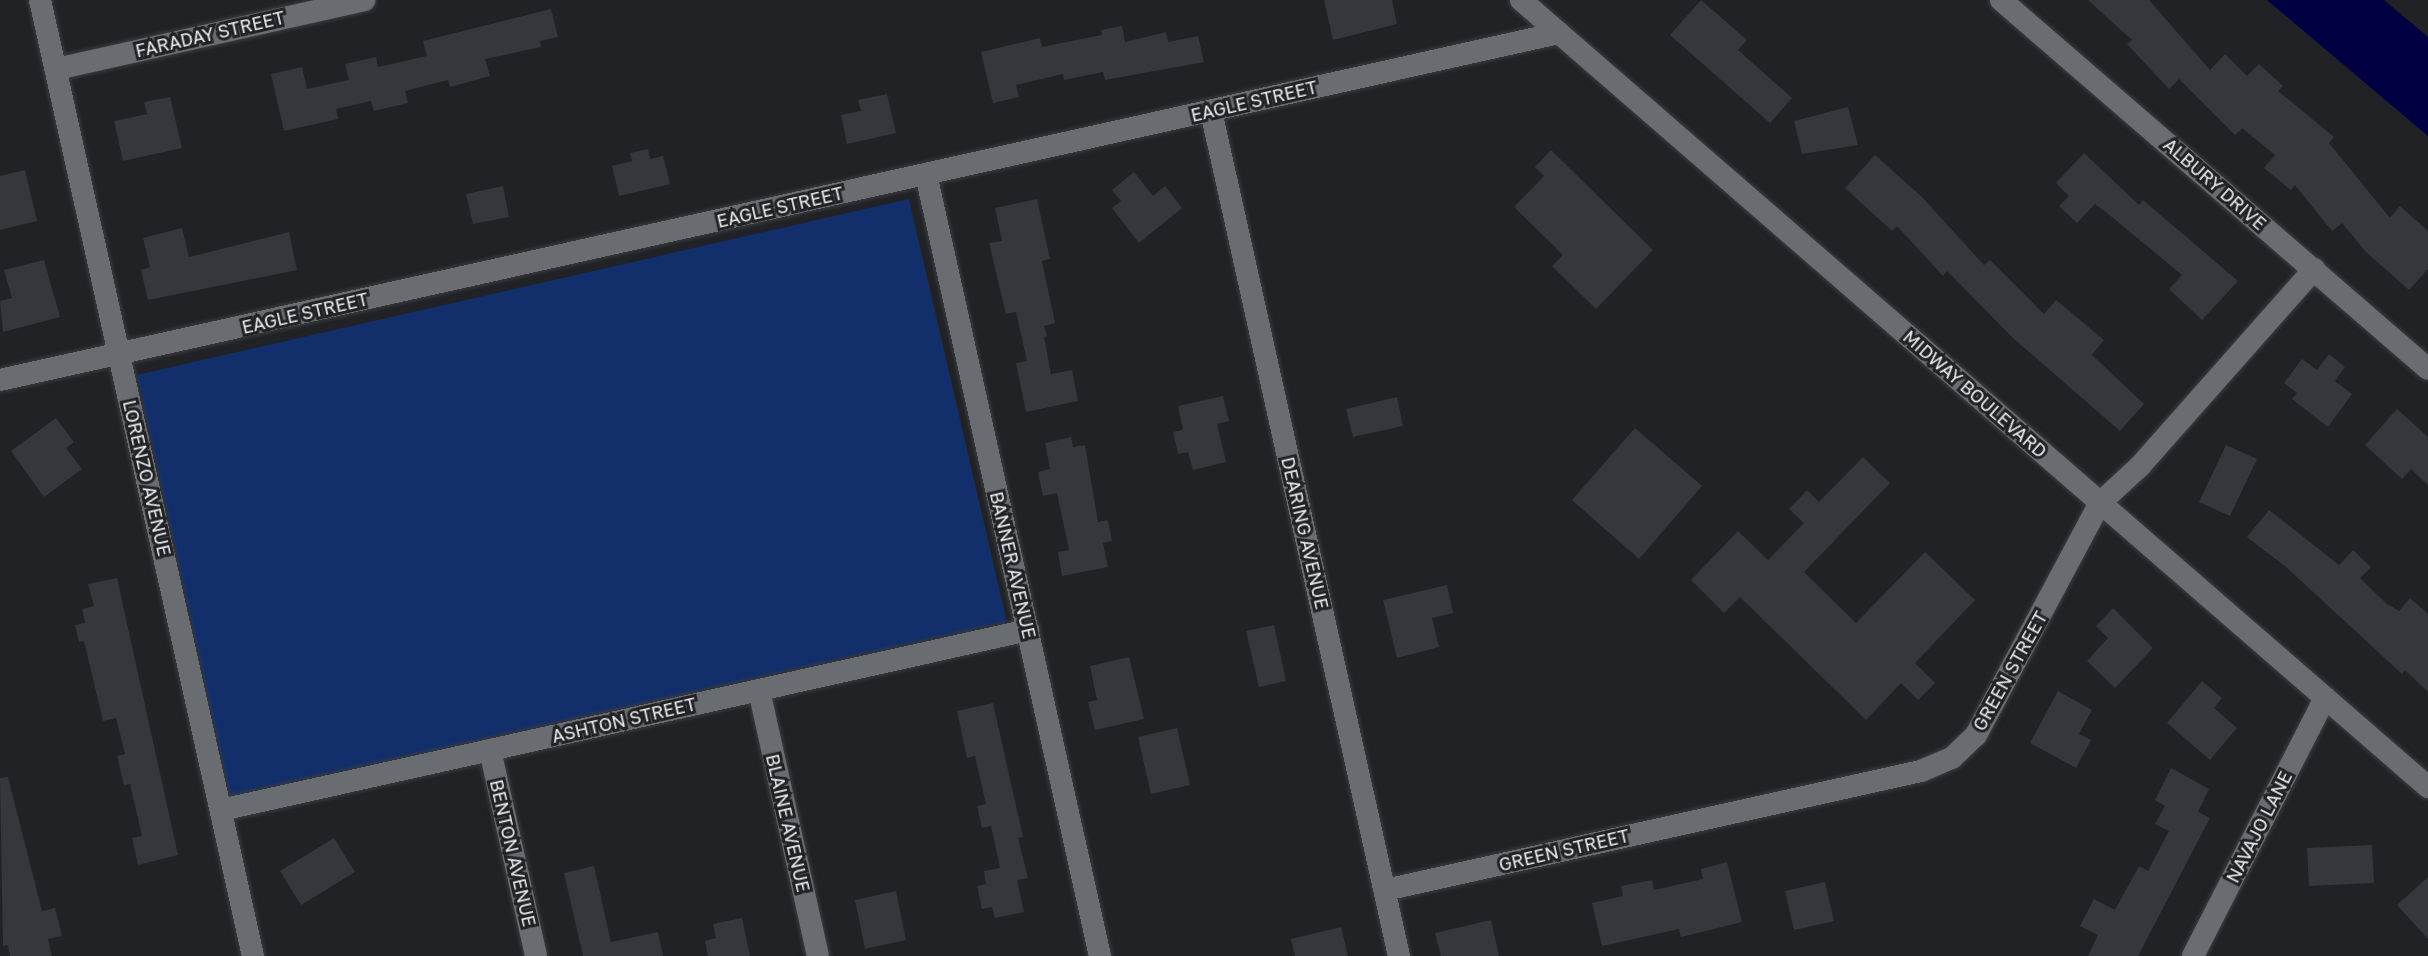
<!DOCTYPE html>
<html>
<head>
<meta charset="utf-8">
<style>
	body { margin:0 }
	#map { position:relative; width:2428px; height:956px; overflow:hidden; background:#202226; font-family:"Golos Text",sans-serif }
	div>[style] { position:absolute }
	.green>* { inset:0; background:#122f6b }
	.water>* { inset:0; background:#000043 }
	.building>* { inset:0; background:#34373b }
	.roads { filter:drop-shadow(0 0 2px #3b3d40) drop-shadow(0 0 2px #3b3d40) }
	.minor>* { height:22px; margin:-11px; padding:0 11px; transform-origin:11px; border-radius:11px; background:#696c71 }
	span { translate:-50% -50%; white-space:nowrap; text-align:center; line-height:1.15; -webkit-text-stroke:6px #202226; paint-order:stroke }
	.street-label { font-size:18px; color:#e9ebee }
</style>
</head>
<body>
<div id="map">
	<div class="green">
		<i style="clip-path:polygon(909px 199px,1007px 622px,230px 796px,137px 375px)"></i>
	</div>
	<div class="water">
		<i style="clip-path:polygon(2267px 0,2384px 0,2428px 37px,2428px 136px)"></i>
	</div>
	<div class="building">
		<i style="clip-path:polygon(1324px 0,1392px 0,1397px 24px,1333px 40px)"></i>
		<i style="clip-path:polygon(1701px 0,1747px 40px,1738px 50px,1792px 98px,1770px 123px,1670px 35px)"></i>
		<i style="clip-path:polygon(2088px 0,2149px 0,2210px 70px,2225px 54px,2247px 76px,2259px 64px,2283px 86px,2278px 91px,2334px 137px,2329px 143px,2390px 218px,2400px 206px,2428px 231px,2428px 269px,2409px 290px,2366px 252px,2342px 223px,2332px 231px,2295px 185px,2291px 190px,2264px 168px,2275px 155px,2242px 128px,2235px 135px,2179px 79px,2169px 89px,2127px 44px,2132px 40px)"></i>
		<i style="clip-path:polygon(551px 9px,558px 37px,540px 41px,541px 47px,485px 59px,490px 76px,450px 87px,448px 80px,405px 91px,408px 103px,374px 111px,371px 101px,336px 109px,338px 119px,284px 131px,271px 74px,302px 67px,307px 89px,349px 80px,345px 64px,376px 57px,378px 67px,427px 56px,423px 41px)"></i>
		<i style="clip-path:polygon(1122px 26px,1125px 42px,1166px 32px,1168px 42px,1198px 36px,1204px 62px,1105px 80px,1103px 72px,1064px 80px,1063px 74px,1016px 85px,1019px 97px,993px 103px,981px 52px,1040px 38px,1042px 47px,1102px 35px,1101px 30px)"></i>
		<i style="clip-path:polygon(887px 94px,896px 133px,847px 144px,841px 115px,861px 111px,858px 100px)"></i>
		<i style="clip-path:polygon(170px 97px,182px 148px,123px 161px,114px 121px,147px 114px,144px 102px)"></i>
		<i style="clip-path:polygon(1848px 107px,1858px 145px,1802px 154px,1794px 121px)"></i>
		<i style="clip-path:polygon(648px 149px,650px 159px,663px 156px,670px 184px,619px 196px,612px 166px,632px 161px,630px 153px)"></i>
		<i style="clip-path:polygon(1551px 150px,1653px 250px,1596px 309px,1552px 266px,1563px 255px,1514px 207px,1544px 176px,1535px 167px)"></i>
		<i style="clip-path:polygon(2084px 153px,2139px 205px,2143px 200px,2238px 281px,2202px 320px,2169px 289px,2182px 275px,2112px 217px,2095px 204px,2077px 223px,2059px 206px,2069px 196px,2056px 183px)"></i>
		<i style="clip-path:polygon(1875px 155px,1922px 197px,1984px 265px,1990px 260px,2044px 314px,2056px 300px,2104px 340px,2092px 355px,2144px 404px,2120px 431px,2013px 338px,1947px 271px,1943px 276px,1897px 226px,1892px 231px,1845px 188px)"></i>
		<i style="clip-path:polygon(25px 170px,37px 221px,0 230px,0 176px)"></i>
		<i style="clip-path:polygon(1134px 172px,1153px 196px,1165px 186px,1182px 208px,1139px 243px,1112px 208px,1121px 201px,1112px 190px)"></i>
		<i style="clip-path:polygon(503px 186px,509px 217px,473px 224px,466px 194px)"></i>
		<i style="clip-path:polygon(1037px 199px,1050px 259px,1042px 261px,1055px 323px,1044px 326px,1047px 336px,1044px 337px,1051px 374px,1072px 370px,1078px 401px,1026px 412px,1016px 363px,1027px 361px,1016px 312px,1006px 314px,989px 243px,1002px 241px,995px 208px)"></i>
		<i style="clip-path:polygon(182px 228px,189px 257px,289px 232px,297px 270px,148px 300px,141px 270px,150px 267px,143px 238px)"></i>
		<i style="clip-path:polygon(44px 260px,60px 317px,3px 332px,0 301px,12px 298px,4px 270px)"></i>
		<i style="clip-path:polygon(2329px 354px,2345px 367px,2335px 381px,2352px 394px,2328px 427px,2292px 399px,2297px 393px,2284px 383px,2302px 359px,2317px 370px)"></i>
		<i style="clip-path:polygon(1223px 396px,1229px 421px,1217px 424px,1226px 462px,1193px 470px,1188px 452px,1178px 454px,1173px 432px,1183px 430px,1178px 406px)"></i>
		<i style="clip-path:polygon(1397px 397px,1403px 426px,1353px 437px,1346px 409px)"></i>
		<i style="clip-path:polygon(2397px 409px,2428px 437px,2428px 485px,2411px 469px,2402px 479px,2365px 445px)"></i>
		<i style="clip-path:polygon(56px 418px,74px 442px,66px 448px,82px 469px,44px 497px,11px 451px)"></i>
		<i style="clip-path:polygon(1635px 428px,1702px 486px,1639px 559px,1572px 500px)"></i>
		<i style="clip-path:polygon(1071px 437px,1073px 447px,1085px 445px,1098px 522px,1108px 520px,1112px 541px,1103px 543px,1108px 567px,1062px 576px,1058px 552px,1069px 550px,1057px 493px,1043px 496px,1038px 472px,1050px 469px,1045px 443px)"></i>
		<i style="clip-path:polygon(2226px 445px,2257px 459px,2230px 516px,2199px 502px)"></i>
		<i style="clip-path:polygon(1863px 457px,1890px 483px,1804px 572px,1856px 623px,1925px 552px,1975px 600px,1915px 663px,1935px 683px,1918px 700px,1901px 683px,1866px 720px,1740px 597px,1724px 613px,1691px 580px,1738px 531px,1768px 560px,1804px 523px,1789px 509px,1807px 490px,1819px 502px)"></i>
		<i style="clip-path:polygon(2269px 510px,2339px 565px,2353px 550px,2371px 567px,2360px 578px,2386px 603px,2399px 611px,2410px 598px,2428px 614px,2428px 692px,2405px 670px,2402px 674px,2286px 567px,2247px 537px)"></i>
		<i style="clip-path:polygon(117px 578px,178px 855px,138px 865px,132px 838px,142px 836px,130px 784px,124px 785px,117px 756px,125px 754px,116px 718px,103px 721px,84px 641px,79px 642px,75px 625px,85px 623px,82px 609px,94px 606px,88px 584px)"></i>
		<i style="clip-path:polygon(1447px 585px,1453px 613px,1432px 618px,1439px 647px,1397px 658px,1383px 600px)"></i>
		<i style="clip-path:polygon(2113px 608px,2153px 648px,2115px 688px,2087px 661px,2108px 638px,2096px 626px)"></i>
		<i style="clip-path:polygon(1274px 625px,1286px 681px,1259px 687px,1246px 631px)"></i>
		<i style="clip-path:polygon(1129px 657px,1144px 719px,1095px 730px,1088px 702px,1097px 700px,1090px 666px)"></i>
		<i style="clip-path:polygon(2202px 681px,2222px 698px,2214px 708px,2237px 728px,2210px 760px,2167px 723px)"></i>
		<i style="clip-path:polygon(2058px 691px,2092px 710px,2079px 734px,2091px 740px,2076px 768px,2030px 743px)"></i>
		<i style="clip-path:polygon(993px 703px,1023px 837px,1018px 838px,1028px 878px,1017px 880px,1024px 912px,995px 918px,992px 907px,982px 909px,977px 886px,986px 884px,984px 871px,1000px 868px,991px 826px,982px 828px,977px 806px,986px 804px,975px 756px,967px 758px,957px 711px)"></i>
		<i style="clip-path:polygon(1177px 728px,1190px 785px,1151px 794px,1138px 737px)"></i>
		<i style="clip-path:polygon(2171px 768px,2209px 789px,2198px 812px,2210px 818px,2138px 956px,2088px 956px,2098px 935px,2080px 926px,2094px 899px,2115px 910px,2139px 866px,2148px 871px,2169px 831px,2155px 824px,2165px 806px,2155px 800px)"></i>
		<i style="clip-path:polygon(8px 777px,42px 911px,55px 908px,62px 936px,48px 939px,52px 956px,10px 956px,8px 945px,3px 946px,0 778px)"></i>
		<i style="clip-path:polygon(334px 838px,355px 872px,301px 905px,280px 871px)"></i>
		<i style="clip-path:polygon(2372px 845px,2374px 883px,2309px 886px,2307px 848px)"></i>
		<i style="clip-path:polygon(1727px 862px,1742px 922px,1681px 937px,1679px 929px,1602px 946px,1592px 903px,1623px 896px,1621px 886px,1652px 880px,1654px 890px,1703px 879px,1701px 869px)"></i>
		<i style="clip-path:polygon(594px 866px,611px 942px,658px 932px,663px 956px,583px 956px,564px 873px)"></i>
		<i style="clip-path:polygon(2428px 877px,2428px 939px,2397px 905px)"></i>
		<i style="clip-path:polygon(1825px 882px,1834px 921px,1794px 930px,1785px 891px)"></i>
		<i style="clip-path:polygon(896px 891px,906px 940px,865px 949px,855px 900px)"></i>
		<i style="clip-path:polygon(742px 918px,750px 956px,708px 956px,705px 941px,716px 938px,713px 924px)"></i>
		<i style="clip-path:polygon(1491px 920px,1499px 956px,1441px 956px,1435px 933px)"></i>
		<i style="clip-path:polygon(1341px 927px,1348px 956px,1295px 956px,1291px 939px)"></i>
	</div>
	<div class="roads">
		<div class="minor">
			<i style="left:40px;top:0;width:979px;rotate:77.44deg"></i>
			<i style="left:1521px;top:0;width:1201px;rotate:40.95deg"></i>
			<i style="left:2001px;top:0;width:564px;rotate:40.83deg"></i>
			<i style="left:56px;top:69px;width:316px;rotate:-12.6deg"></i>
			<i style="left:1211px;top:111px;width:866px;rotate:77.46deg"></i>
			<i style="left:926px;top:174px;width:801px;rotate:77.46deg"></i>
			<i style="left:0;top:380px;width:1597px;rotate:-12.55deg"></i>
			<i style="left:759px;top:690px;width:272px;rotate:77.5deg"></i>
			<i style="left:490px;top:750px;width:211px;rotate:77.4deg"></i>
			<i style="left:221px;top:810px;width:827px;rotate:-12.57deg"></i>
			<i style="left:1385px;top:890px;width:549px;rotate:-12.52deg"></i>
			<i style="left:1921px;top:771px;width:34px;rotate:-23deg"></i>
			<i style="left:1952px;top:758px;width:33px;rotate:-44deg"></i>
			<i style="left:1976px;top:735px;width:263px;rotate:-61.9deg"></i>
			<i style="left:2100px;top:503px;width:54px;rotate:-42.8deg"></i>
			<i style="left:2140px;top:466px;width:263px;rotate:-48.5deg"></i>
			<i style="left:2193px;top:956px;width:290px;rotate:-62.9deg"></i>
		</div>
	</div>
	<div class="street-label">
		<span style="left:210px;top:34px;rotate:-13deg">FARADAY STREET</span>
		<span style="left:1254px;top:101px;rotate:-13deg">EAGLE STREET</span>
		<span style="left:2215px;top:184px;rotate:41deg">ALBURY DRIVE</span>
		<span style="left:780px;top:207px;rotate:-13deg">EAGLE STREET</span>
		<span style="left:305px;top:313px;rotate:-13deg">EAGLE STREET</span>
		<span style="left:1975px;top:394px;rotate:41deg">MIDWAY BOULEVARD</span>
		<span style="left:147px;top:478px;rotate:77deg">LORENZO AVENUE</span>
		<span style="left:1305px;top:533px;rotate:77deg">DEARING AVENUE</span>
		<span style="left:1013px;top:565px;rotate:77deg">BANNER AVENUE</span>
		<span style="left:2010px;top:671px;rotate:-61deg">GREEN STREET</span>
		<span style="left:624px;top:720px;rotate:-13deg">ASHTON STREET</span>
		<span style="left:788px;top:823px;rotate:77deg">BLAINE AVENUE</span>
		<span style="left:2259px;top:827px;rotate:-63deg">NAVAJO LANE</span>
		<span style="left:1564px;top:850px;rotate:-13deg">GREEN STREET</span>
		<span style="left:513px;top:853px;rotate:77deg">BENTON AVENUE</span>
	</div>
</div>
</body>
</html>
